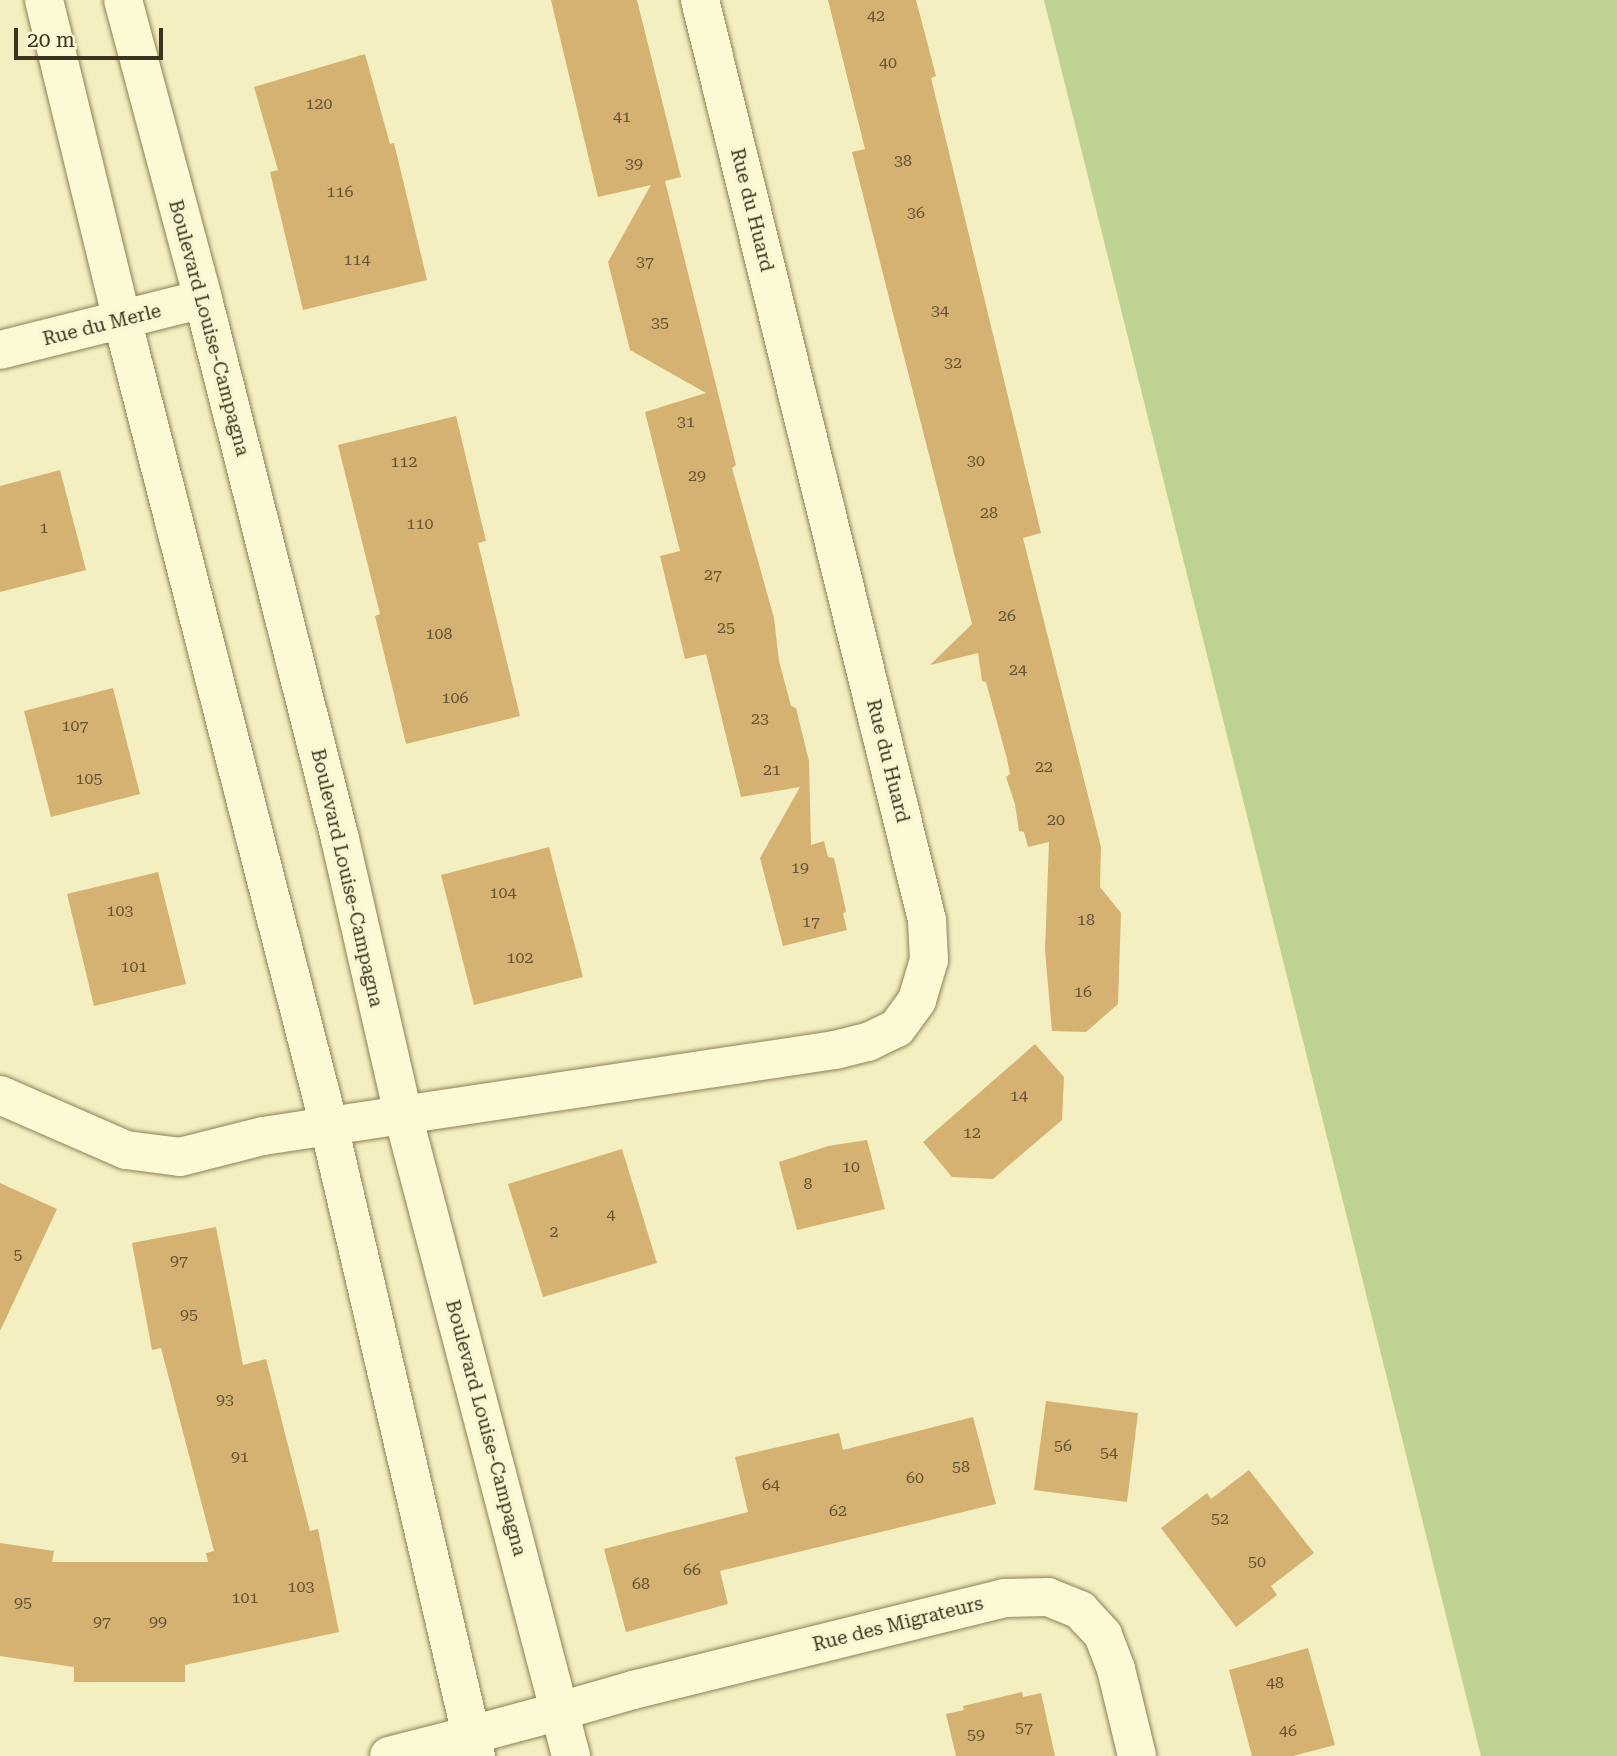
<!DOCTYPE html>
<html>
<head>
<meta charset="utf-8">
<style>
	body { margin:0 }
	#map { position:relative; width:1617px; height:1756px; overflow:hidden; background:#f3efc1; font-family:"Roboto Serif",serif }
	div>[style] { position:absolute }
	.green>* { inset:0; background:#bdd293 }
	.building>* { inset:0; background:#d5b272 }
	.roads { filter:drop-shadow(0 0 2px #8e8156) drop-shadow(0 0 2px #8e8156) }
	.minor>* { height:38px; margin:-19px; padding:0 19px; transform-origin:19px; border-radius:19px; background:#fcf9d5 }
	.tertiary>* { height:38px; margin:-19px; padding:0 19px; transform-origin:19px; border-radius:19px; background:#fcf9d5 }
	span { translate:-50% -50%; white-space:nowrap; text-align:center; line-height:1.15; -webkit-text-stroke:7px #f9f7d1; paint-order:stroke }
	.number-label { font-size:16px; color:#625332 }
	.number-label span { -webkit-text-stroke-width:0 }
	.street-label { font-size:19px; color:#3c331c }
	.scale { position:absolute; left:14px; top:28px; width:149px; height:32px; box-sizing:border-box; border:4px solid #3c331c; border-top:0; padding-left:9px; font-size:21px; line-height:24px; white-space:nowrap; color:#3c331c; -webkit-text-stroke:5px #f9f7d1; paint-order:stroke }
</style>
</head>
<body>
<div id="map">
	<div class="green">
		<i style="clip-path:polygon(1044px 0,1617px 0,1617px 1756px,1481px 1756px)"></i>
	</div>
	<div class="building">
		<i style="clip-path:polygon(551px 0,637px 0,681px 177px,665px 181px,736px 465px,732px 468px,774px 618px,779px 661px,791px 706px,796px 708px,809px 761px,811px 845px,824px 841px,828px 857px,834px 858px,846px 911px,843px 914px,847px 930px,783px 946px,760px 858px,800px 787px,741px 797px,706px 654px,685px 659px,660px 556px,680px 551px,645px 412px,706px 393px,630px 350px,608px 262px,651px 185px,598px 197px)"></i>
		<i style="clip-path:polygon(828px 0,916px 0,936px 76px,931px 78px,1041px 533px,1023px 538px,1101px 847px,1100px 887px,1121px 913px,1118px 1004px,1086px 1032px,1052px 1031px,1045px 950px,1049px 842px,1028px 847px,1024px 832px,1019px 831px,1015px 804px,1006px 777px,1010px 774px,1007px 759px,986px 682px,982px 681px,978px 653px,930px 665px,972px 624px,852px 152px,865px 149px)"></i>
		<i style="clip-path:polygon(365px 54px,390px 144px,394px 143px,427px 280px,303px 310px,270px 172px,278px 170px,254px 87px)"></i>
		<i style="clip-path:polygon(456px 416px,486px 541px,478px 543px,520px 716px,406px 744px,375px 616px,380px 614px,338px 445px)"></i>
		<i style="clip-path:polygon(60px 470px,86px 570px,0 592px,0 486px)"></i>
		<i style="clip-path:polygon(113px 688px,140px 794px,51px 817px,24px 711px)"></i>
		<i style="clip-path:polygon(549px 847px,583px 977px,474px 1005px,441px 875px)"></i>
		<i style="clip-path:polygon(158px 872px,186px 984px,94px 1006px,67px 894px)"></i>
		<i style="clip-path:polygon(1035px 1044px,1064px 1077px,1062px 1120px,993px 1179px,952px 1177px,923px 1142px)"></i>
		<i style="clip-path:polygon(867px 1140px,885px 1209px,797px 1230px,779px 1162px,828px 1146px)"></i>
		<i style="clip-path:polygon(622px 1149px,657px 1263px,543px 1297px,508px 1184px)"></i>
		<i style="clip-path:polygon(0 1183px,57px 1209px,0 1331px)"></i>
		<i style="clip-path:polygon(216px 1227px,243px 1365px,266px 1359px,310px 1531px,318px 1529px,339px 1632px,185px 1665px,185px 1682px,74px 1682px,74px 1667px,0 1656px,0 1543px,54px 1551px,52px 1562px,208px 1562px,206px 1553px,214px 1551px,161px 1348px,152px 1350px,132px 1243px)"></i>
		<i style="clip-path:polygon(1046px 1401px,1138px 1413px,1127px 1502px,1034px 1490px)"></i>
		<i style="clip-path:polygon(973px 1417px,996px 1504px,720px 1571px,728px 1604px,626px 1632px,604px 1549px,748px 1512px,735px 1457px,839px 1433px,843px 1450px)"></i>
		<i style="clip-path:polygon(1249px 1470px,1314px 1553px,1271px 1586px,1277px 1595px,1236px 1627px,1161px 1528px,1207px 1493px,1211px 1499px)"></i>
		<i style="clip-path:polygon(1308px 1648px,1335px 1745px,1293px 1756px,1252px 1756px,1229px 1670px)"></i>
		<i style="clip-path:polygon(1022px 1692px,1023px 1697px,1041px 1693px,1055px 1756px,956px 1756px,946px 1714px,964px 1710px,963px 1706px)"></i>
	</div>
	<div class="roads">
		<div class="minor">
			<i style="left:0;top:350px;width:209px;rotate:-14.1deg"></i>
			<i style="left:0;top:1095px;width:137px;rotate:23.6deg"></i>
			<i style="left:126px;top:1150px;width:54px;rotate:7.4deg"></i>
			<i style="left:180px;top:1157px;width:86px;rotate:-14.2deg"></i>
			<i style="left:263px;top:1136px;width:578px;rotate:-8.55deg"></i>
			<i style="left:835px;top:1050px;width:34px;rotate:-14deg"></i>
			<i style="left:868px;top:1042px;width:32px;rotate:-26deg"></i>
			<i style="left:897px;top:1028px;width:34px;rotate:-54deg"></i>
			<i style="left:917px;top:1000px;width:42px;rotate:-73.3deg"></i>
			<i style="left:929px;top:960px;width:40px;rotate:-92.9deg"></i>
			<i style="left:927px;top:920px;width:948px;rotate:-103.86deg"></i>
			<i style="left:560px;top:1711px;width:76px;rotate:-16deg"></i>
			<i style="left:633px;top:1690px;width:382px;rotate:-13.9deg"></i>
			<i style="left:1004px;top:1598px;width:44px;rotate:-1.3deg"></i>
			<i style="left:1048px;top:1597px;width:35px;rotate:22deg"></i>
			<i style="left:1080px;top:1610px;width:34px;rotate:47deg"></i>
			<i style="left:1103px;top:1635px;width:36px;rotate:69deg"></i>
			<i style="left:1116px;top:1669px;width:89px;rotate:76.4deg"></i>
			<i style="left:389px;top:1756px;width:85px;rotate:-14.4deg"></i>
		</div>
		<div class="tertiary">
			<i style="left:44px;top:0;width:328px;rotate:76.3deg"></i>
			<i style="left:122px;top:319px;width:833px;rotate:75.61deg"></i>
			<i style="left:329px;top:1126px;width:647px;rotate:76.87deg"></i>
			<i style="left:123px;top:0;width:310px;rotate:75deg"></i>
			<i style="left:203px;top:299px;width:557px;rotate:75.76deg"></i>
			<i style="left:340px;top:839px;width:283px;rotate:77.1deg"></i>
			<i style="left:403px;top:1115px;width:663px;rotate:75.31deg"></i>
			<i style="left:471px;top:1735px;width:92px;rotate:-15.1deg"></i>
		</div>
	</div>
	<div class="number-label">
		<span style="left:876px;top:16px">42</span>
		<span style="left:888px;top:63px">40</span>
		<span style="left:319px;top:104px">120</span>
		<span style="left:622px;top:117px">41</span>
		<span style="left:903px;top:161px">38</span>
		<span style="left:634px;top:164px">39</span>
		<span style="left:340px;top:192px">116</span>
		<span style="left:916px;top:213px">36</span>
		<span style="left:357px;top:260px">114</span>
		<span style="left:645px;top:262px">37</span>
		<span style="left:940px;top:311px">34</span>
		<span style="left:660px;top:323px">35</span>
		<span style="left:953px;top:363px">32</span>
		<span style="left:686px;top:422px">31</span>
		<span style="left:976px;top:461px">30</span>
		<span style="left:404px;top:462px">112</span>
		<span style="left:697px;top:476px">29</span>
		<span style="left:989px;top:513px">28</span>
		<span style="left:420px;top:524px">110</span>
		<span style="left:44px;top:528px">1</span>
		<span style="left:713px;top:575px">27</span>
		<span style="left:1007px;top:616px">26</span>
		<span style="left:726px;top:628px">25</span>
		<span style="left:439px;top:634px">108</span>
		<span style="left:1018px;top:670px">24</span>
		<span style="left:455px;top:698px">106</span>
		<span style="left:760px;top:719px">23</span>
		<span style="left:75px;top:726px">107</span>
		<span style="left:1044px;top:767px">22</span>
		<span style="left:772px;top:770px">21</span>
		<span style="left:89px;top:779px">105</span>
		<span style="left:1056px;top:820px">20</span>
		<span style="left:800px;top:868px">19</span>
		<span style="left:503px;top:893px">104</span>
		<span style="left:120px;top:911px">103</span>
		<span style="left:1086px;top:920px">18</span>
		<span style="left:811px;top:922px">17</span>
		<span style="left:520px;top:958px">102</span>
		<span style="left:134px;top:967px">101</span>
		<span style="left:1083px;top:992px">16</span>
		<span style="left:1019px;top:1096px">14</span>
		<span style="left:972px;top:1133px">12</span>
		<span style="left:851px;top:1167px">10</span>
		<span style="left:808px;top:1184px">8</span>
		<span style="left:611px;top:1215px">4</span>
		<span style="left:554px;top:1232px">2</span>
		<span style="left:18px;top:1255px">5</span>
		<span style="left:179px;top:1261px">97</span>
		<span style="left:189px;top:1315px">95</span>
		<span style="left:225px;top:1400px">93</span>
		<span style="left:1063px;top:1446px">56</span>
		<span style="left:1109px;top:1453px">54</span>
		<span style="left:240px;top:1457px">91</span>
		<span style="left:961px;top:1467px">58</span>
		<span style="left:915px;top:1478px">60</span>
		<span style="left:771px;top:1485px">64</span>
		<span style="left:838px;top:1511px">62</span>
		<span style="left:1220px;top:1519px">52</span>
		<span style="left:1257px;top:1562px">50</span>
		<span style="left:692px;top:1570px">66</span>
		<span style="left:641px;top:1584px">68</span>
		<span style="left:301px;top:1587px">103</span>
		<span style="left:245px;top:1598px">101</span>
		<span style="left:23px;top:1603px">95</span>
		<span style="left:102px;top:1622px">97</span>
		<span style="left:158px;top:1622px">99</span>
		<span style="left:1275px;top:1683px">48</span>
		<span style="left:1024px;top:1728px">57</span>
		<span style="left:1288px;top:1731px">46</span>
		<span style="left:976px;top:1735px">59</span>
	</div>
	<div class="street-label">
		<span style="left:752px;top:210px;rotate:76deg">Rue du Huard</span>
		<span style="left:102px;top:325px;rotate:-14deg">Rue du Merle</span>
		<span style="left:209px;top:328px;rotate:75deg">Boulevard Louise-Campagna</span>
		<span style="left:888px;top:761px;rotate:76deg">Rue du Huard</span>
		<span style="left:347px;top:878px;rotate:77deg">Boulevard Louise-Campagna</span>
		<span style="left:486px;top:1428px;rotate:75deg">Boulevard Louise-Campagna</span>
		<span style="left:898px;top:1624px;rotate:-14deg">Rue des Migrateurs</span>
	</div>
	<div class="scale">20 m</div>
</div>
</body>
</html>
